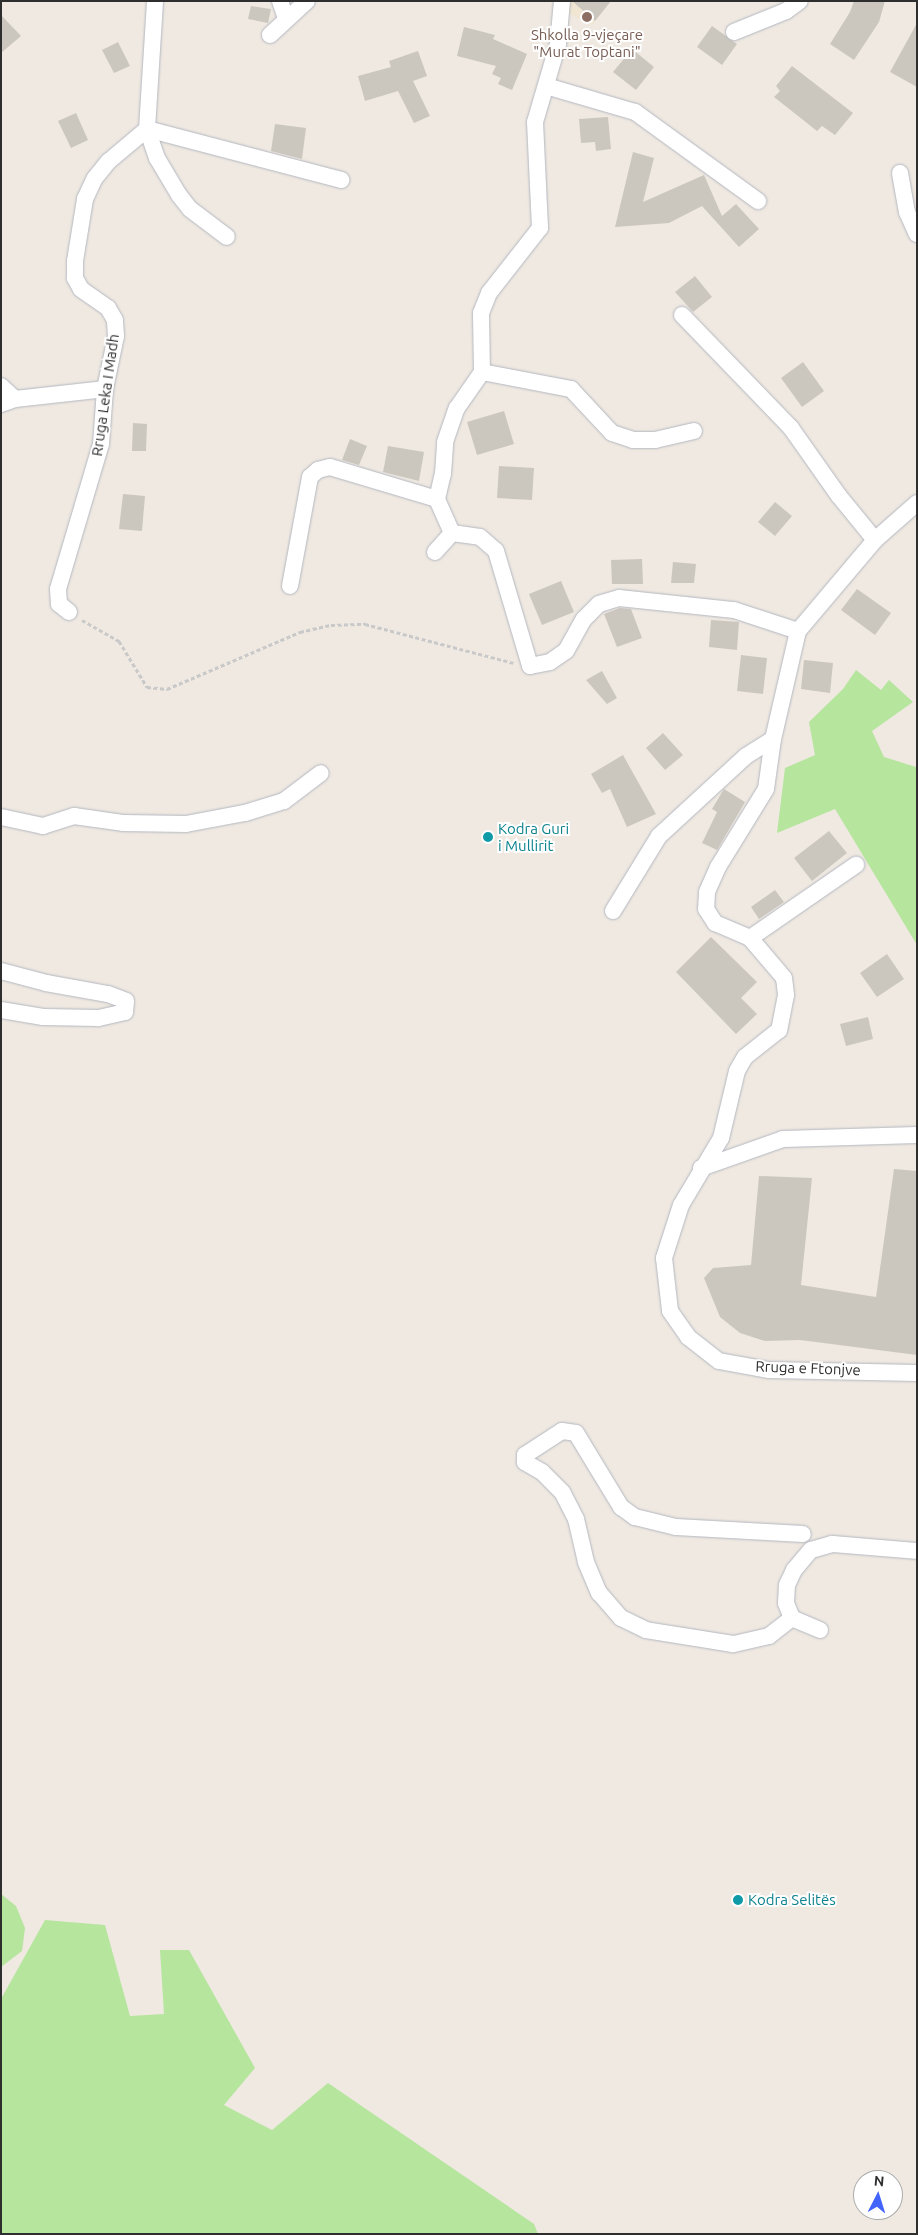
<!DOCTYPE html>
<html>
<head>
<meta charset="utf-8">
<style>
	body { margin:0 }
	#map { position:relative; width:918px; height:2235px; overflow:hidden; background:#efe9e1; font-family:Ubuntu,sans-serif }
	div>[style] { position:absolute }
	.education>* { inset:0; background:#f0e6d1 }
	.green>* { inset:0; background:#b6e59e }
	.building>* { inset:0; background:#cbc7bf }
	.path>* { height:3px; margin-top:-1.5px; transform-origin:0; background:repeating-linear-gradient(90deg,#c9c9c9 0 4px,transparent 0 6.5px) }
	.roads { filter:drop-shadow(0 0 1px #b4b7c1) drop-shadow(0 0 1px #b4b7c1) }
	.minor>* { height:16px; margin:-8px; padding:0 8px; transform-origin:8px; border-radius:8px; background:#fff }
	.dots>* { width:14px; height:14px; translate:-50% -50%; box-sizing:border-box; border:2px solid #fff; border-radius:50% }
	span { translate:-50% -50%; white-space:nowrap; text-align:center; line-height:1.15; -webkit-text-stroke:4px #fff; paint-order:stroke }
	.education-label { font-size:15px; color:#785e54 }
	.street-label { font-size:15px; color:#2e2e2e }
	.culture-label { font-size:15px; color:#0d838f }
	.left { translate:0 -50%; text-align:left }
	.frame { position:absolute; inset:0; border:2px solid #2e2e2e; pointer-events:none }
	.north { position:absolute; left:853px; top:2170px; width:50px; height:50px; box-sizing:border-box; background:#fff; border:1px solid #ababab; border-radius:50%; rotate:5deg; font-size:14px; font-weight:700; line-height:20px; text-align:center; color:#2e2e2e }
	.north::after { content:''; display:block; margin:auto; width:18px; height:22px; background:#4264fb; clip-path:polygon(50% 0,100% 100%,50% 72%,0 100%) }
</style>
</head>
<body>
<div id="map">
	<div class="education">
		<i style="clip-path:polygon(566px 1px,611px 1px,592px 25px,568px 13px)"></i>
	</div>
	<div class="green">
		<i style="clip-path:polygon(856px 670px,881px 690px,889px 680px,913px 702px,872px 731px,884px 757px,916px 767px,917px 945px,835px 809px,777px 833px,785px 768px,815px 755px,809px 722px,843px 689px)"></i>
		<i style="clip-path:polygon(1px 1894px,16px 1906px,25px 1928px,22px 1951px,1px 1967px)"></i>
		<i style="clip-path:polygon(45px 1920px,105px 1925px,130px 2016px,164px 2014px,160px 1950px,189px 1950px,255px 2068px,224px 2105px,272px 2130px,328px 2083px,534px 2224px,538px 2234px,1px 2234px,1px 1999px)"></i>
	</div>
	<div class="building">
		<i style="clip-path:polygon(572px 1px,611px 1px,595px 21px)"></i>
		<i style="clip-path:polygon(854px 1px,885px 1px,879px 22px,854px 60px,830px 44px,850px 12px)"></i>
		<i style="clip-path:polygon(251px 6px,271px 9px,268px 23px,248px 19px)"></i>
		<i style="clip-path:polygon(1px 15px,21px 36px,1px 53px)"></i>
		<i style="clip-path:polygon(917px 23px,917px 87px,890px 72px)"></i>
		<i style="clip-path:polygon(712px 26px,737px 44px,722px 65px,697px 47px)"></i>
		<i style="clip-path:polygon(464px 27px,495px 35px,493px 39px,527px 54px,512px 90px,498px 84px,501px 78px,492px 74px,496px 66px,457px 56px)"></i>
		<i style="clip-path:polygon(118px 42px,130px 66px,114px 73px,102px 50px)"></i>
		<i style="clip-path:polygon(632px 49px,654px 67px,636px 90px,613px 72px)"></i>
		<i style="clip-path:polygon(418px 51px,427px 76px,413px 81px,430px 116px,414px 123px,398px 91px,365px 101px,358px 76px,391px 67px,389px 61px)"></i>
		<i style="clip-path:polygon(792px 66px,853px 113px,835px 135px,822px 126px,817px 131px,774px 97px,780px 91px,776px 86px)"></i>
		<i style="clip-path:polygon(76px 113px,88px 140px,71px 148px,58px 121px)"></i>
		<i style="clip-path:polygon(608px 117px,611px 149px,596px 151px,595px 142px,581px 143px,579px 119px)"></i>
		<i style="clip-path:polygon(275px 124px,306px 128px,302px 159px,271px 151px)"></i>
		<i style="clip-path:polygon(633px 152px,654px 158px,643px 202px,704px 175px,722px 216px,736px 204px,759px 229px,739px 247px,702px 206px,669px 223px,615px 227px)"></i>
		<i style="clip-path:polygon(695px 276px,712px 297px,693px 312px,675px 292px)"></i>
		<i style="clip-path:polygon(803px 362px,824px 391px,802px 407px,781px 378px)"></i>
		<i style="clip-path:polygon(504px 411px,514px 444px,477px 455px,467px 422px)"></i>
		<i style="clip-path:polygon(133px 423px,147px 424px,146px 451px,132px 451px)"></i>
		<i style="clip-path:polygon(350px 439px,367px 446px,359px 465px,342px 460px)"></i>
		<i style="clip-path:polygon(388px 446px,424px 452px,419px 481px,383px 472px)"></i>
		<i style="clip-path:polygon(499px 466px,534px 468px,532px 500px,497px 498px)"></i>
		<i style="clip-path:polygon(123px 494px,145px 496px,142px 531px,119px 529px)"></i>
		<i style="clip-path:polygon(775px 502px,792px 516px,775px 536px,758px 522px)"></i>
		<i style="clip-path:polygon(642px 559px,643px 584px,612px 584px,611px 560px)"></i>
		<i style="clip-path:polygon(673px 562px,696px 564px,694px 583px,671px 583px)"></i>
		<i style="clip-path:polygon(561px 581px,574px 612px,542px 625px,529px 594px)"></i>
		<i style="clip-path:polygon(857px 589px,891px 613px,875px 635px,841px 610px)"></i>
		<i style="clip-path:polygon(620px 608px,631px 609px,642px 638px,617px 647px,604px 614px)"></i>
		<i style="clip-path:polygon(711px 620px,739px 622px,737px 650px,709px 647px)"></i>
		<i style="clip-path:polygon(741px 655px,767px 658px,763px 694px,737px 691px)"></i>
		<i style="clip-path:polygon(804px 660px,833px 663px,830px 693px,801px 689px)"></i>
		<i style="clip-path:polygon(602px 671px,617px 698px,607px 704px,586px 680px)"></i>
		<i style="clip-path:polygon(663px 733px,683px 755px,665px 770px,646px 748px)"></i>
		<i style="clip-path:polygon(623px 755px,656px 814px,627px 827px,610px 789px,602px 793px,591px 774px)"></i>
		<i style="clip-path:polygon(724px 789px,745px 802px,717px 850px,702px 843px,717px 812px,712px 809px)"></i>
		<i style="clip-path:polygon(829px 831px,847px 853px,812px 881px,794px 858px)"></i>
		<i style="clip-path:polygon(775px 890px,784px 902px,759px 919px,751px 907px)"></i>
		<i style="clip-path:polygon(711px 937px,757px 982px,741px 998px,757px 1014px,736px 1034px,676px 972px)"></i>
		<i style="clip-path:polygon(887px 954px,904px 979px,877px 997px,860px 973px)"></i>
		<i style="clip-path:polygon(868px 1017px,873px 1039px,846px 1046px,840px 1024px)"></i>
		<i style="clip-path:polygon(894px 1169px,917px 1171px,917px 1355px,800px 1340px,765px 1341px,740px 1333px,720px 1317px,704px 1278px,713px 1268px,751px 1265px,759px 1176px,812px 1178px,801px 1285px,876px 1297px)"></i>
	</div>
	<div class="path">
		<i style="left:82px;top:620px;width:43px;rotate:29.6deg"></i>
		<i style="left:119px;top:641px;width:54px;rotate:58.7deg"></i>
		<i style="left:147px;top:687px;width:20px;rotate:6deg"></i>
		<i style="left:167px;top:689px;width:145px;rotate:-23.2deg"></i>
		<i style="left:300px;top:632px;width:32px;rotate:-13deg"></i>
		<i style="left:331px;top:625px;width:34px;rotate:-2deg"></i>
		<i style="left:365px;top:624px;width:154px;rotate:14.7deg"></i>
	</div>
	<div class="roads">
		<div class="minor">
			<i style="left:280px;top:1px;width:18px;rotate:71deg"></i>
			<i style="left:734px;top:32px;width:56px;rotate:-22deg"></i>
			<i style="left:786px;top:11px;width:17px;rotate:-36deg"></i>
			<i style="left:270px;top:35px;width:50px;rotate:-42.6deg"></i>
			<i style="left:546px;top:86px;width:93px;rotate:16.3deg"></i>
			<i style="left:635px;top:112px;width:152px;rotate:35.9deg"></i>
			<i style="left:147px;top:129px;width:201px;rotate:14.7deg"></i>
			<i style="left:147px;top:129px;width:31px;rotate:71deg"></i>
			<i style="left:157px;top:158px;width:43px;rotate:59.3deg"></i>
			<i style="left:179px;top:195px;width:18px;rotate:52deg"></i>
			<i style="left:190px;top:209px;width:46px;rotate:37.1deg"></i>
			<i style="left:900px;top:173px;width:40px;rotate:80deg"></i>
			<i style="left:907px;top:212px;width:24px;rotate:66deg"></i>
			<i style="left:682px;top:315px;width:157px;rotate:46deg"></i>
			<i style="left:791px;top:428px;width:83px;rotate:54.8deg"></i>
			<i style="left:839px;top:496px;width:57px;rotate:50.7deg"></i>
			<i style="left:482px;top:372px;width:91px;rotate:10.8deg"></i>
			<i style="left:571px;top:389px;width:60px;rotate:47deg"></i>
			<i style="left:612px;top:433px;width:22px;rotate:18deg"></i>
			<i style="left:633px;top:440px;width:22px"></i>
			<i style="left:655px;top:440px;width:40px;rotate:-13deg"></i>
			<i style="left:1px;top:386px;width:19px;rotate:43deg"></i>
			<i style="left:1px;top:404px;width:15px;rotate:-20deg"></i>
			<i style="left:15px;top:399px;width:91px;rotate:-6.3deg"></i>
			<i style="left:917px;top:503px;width:56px;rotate:138.6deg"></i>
			<i style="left:875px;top:540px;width:119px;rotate:130.2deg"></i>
			<i style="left:798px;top:631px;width:111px;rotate:103deg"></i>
			<i style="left:773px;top:739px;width:50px;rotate:98deg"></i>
			<i style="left:766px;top:789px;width:92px;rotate:121.6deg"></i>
			<i style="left:718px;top:867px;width:27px;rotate:114deg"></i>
			<i style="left:707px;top:892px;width:17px;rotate:93deg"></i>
			<i style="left:706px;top:909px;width:17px;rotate:57deg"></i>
			<i style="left:715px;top:923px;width:38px;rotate:23deg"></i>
			<i style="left:750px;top:938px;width:52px;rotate:49.6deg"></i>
			<i style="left:784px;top:978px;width:17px;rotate:83deg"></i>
			<i style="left:786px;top:995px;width:36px;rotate:101deg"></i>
			<i style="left:779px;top:1030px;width:43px;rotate:141.5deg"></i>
			<i style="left:745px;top:1057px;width:16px;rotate:120deg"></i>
			<i style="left:737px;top:1071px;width:69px;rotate:103.4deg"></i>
			<i style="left:721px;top:1138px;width:78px;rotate:120.8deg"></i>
			<i style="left:681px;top:1205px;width:56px;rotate:107.8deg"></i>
			<i style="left:664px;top:1258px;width:53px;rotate:83.5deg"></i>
			<i style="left:670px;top:1311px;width:32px;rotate:55deg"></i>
			<i style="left:688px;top:1337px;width:39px;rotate:38deg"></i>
			<i style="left:719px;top:1361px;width:51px;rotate:10.2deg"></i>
			<i style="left:769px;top:1370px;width:148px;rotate:1.2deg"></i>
			<i style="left:452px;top:533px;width:28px;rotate:8deg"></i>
			<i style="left:480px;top:537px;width:21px;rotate:41deg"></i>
			<i style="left:496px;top:551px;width:120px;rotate:73.5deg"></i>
			<i style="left:530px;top:666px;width:20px;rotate:-11deg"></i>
			<i style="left:550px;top:662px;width:19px;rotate:-35deg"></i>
			<i style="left:566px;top:651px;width:37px;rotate:-61deg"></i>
			<i style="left:584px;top:619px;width:21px;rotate:-45deg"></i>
			<i style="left:599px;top:604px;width:21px;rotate:-17deg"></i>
			<i style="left:619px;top:598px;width:116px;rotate:6deg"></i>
			<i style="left:734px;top:610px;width:67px;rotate:18.2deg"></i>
			<i style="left:435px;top:552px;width:25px;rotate:-48deg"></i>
			<i style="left:452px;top:533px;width:37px;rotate:-114deg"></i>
			<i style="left:437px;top:499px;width:26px;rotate:-77deg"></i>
			<i style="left:443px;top:474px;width:32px;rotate:-86deg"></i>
			<i style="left:445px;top:442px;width:36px;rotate:-71deg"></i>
			<i style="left:457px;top:408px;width:44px;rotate:-55.2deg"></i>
			<i style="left:482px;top:372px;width:59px;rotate:-91deg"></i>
			<i style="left:481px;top:313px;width:22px;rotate:-68deg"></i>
			<i style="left:489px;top:293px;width:83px;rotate:-51.9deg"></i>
			<i style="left:540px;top:228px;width:106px;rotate:-92.7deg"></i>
			<i style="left:535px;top:122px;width:81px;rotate:-73.6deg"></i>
			<i style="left:558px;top:44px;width:43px;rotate:-84.7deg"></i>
			<i style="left:290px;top:586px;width:111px;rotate:-79.6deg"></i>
			<i style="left:310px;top:477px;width:11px;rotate:-41deg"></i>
			<i style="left:318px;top:470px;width:12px;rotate:-14deg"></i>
			<i style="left:330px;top:467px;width:112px;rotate:16.7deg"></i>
			<i style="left:69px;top:612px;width:13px;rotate:-141deg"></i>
			<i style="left:59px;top:604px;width:15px;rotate:-94deg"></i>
			<i style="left:58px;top:589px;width:151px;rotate:-73.5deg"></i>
			<i style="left:101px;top:444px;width:55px;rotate:-85.8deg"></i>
			<i style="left:105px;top:389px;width:54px;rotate:-78.3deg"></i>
			<i style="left:116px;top:336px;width:16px;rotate:-94deg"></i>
			<i style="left:115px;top:320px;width:14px;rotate:-120deg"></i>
			<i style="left:108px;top:308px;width:33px;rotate:-145deg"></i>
			<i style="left:81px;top:289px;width:13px;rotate:-119deg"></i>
			<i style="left:75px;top:278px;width:17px;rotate:-90deg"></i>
			<i style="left:75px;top:261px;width:63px;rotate:-80.8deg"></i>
			<i style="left:85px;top:199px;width:23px;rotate:-65deg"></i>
			<i style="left:95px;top:178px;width:22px;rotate:-51deg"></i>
			<i style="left:109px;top:161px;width:50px;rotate:-40.1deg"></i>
			<i style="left:147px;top:129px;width:128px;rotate:-86.4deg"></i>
			<i style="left:1px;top:817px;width:43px;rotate:12.1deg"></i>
			<i style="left:43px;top:826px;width:33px;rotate:-18deg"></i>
			<i style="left:74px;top:816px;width:49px;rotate:8.1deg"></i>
			<i style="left:123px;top:823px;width:63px;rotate:0.9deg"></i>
			<i style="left:186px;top:824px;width:60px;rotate:-10.6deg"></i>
			<i style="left:245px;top:813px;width:41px;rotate:-17.1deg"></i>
			<i style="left:284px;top:801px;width:46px;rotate:-37.1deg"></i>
			<i style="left:613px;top:911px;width:88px;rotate:-58.5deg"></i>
			<i style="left:659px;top:836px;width:118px;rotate:-42.6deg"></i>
			<i style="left:746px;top:756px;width:32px;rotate:-32deg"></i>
			<i style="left:750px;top:938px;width:129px;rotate:-34.6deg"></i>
			<i style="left:1px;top:971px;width:47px;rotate:14.9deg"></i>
			<i style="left:46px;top:983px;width:63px;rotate:10.1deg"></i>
			<i style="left:108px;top:994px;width:19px;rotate:21deg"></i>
			<i style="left:126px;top:1001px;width:11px;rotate:95deg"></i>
			<i style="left:125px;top:1012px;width:28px;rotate:167deg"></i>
			<i style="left:98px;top:1018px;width:55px;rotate:-179deg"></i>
			<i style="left:43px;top:1017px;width:43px;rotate:-170.5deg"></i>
			<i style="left:701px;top:1168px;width:87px;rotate:-19.5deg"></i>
			<i style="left:783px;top:1139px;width:134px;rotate:-1.7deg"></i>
			<i style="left:792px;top:1618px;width:29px;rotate:142deg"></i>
			<i style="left:769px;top:1636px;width:37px;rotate:167deg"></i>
			<i style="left:733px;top:1644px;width:88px;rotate:-170.9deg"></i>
			<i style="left:646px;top:1630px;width:28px;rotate:-154deg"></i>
			<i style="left:621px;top:1618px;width:33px;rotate:-131deg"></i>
			<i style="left:599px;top:1593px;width:34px;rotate:-113deg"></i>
			<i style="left:586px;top:1562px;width:44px;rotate:-103.1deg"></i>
			<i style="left:576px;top:1519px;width:30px;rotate:-117deg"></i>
			<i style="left:562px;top:1492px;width:28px;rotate:-135deg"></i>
			<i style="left:542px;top:1472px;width:20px;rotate:-150deg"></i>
			<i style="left:525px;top:1462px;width:7px;rotate:-90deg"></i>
			<i style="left:525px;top:1455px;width:44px;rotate:-33deg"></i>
			<i style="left:562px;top:1431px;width:14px;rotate:8deg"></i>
			<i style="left:576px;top:1433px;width:87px;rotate:58.7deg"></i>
			<i style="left:621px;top:1507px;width:17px;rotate:36deg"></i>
			<i style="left:635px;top:1517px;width:42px;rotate:13.7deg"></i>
			<i style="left:676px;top:1527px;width:127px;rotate:3.2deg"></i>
			<i style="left:820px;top:1630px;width:30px;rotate:-157deg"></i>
			<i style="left:792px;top:1618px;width:16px;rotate:-112deg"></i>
			<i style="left:786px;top:1603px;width:18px;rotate:-87deg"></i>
			<i style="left:787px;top:1585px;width:17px;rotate:-65deg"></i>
			<i style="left:794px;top:1570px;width:26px;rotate:-50deg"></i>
			<i style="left:811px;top:1550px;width:22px;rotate:-16deg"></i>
			<i style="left:832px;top:1544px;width:85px;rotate:4.7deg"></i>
		</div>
	</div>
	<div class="dots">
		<i style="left:587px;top:17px;background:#8d6e63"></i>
		<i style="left:488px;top:837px;background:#0f9aa8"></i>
		<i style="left:738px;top:1900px;background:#0f9aa8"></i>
	</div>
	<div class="education-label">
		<span style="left:587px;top:43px">Shkolla 9-vjeçare<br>"Murat Toptani"</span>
	</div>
	<div class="street-label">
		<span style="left:105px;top:395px;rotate:-82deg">Rruga Leka I Madh</span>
		<span style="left:808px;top:1368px;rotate:2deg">Rruga e Ftonjve</span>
	</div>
	<div class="culture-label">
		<span class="left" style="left:498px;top:837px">Kodra Guri<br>i Mullirit</span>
		<span class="left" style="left:748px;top:1900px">Kodra Selitës</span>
	</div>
	<div class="frame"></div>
	<div class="north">N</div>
</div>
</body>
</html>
